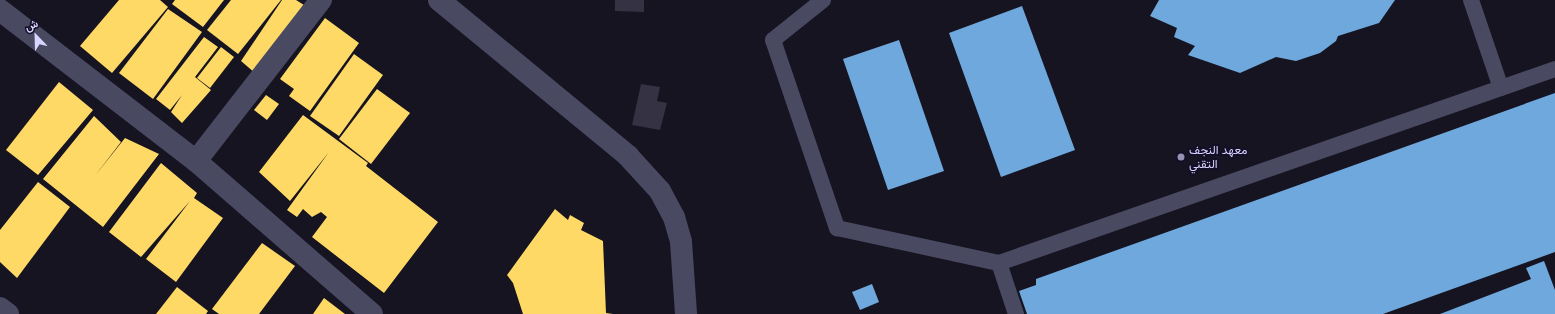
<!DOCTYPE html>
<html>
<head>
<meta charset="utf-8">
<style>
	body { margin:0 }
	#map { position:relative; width:1555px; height:314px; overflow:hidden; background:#161421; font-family:Poppins,Vazirmatn,sans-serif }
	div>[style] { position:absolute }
	.homes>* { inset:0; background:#ffd966 }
	.schools>* { inset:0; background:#6fa8dc }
	.building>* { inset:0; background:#343243 }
	.lane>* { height:16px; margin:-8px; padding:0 8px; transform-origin:8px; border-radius:8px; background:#4a4962 }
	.street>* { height:22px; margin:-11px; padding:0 11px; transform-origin:11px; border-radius:11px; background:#4a4962 }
	.dots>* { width:11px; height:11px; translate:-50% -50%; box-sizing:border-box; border:2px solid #130f26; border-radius:50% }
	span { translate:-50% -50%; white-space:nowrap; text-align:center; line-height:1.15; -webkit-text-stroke:4px #130f26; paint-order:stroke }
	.poi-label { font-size:12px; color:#d9d4ff }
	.left { translate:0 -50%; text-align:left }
	.north { position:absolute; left:16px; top:16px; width:40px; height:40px; -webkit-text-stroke:3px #130f26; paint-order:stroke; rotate:337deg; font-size:11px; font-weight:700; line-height:16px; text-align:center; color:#d9d4ff }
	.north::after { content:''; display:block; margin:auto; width:14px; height:18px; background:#d9d4ff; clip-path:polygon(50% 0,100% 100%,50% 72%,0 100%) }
</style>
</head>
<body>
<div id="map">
	<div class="homes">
		<i style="clip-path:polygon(119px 0,160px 0,168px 7px,112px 73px,80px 46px)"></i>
		<i style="clip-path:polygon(175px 0,224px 0,203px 27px,172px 4px)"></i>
		<i style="clip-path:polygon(231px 0,281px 0,238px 54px,207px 30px)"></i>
		<i style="clip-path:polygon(282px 0,296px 0,304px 5px,255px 73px,241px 61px)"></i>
		<i style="clip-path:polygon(168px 9px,202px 32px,153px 99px,119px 73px)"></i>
		<i style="clip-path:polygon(325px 18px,359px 43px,310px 111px,289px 96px,294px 89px,280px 79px)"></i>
		<i style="clip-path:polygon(204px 37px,218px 47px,195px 77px,211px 90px,182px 123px,171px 112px,182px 95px,170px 110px,156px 99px)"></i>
		<i style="clip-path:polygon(221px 47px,234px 57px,210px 88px,197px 78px)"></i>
		<i style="clip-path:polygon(354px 54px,383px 75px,339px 136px,310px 116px)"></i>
		<i style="clip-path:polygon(59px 82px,93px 110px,38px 175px,6px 150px)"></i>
		<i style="clip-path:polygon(377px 89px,410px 113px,371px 164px,339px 139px)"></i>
		<i style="clip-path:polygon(266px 95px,279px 104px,267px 120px,254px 110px)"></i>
		<i style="clip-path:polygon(303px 115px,368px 163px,366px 166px,438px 222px,384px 293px,312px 237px,327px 217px,321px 212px,312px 217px,303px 209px,297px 217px,287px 210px,329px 152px,290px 201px,259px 172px)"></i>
		<i style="clip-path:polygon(94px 116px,121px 142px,94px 177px,125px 138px,159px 154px,103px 227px,43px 179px)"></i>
		<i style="clip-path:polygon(161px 163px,197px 193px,194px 198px,223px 218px,176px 282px,146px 259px,190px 201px,141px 257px,109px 232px)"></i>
		<i style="clip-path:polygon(38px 182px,70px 207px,17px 278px,0 262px,0 230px)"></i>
		<i style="clip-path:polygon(555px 209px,568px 220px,570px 215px,584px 223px,581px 230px,603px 241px,606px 313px,613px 314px,523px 314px,513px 283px,507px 275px)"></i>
		<i style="clip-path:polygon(262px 243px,295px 266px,259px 314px,219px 314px,212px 309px)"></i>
		<i style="clip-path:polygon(177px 287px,208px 311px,206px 314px,156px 314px)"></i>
		<i style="clip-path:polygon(324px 298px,345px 314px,313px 314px)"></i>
	</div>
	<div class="schools">
		<i style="clip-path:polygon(1159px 0,1395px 0,1379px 23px,1338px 36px,1336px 41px,1320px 53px,1296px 61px,1276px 57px,1240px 73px,1188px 55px,1195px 46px,1174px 37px,1177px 28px,1150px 16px)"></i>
		<i style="clip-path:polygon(1022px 6px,1075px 150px,1001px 177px,949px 33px)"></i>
		<i style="clip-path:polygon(899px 40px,944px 171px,888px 190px,843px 59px)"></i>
		<i style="clip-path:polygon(1555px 93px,1555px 252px,1383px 314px,1027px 314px,1019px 291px,1036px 285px,1036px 279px)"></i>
		<i style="clip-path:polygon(1544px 261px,1555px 290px,1555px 314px,1440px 314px,1531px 279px,1526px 268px)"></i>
		<i style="clip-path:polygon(872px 284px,879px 302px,860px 310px,852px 292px)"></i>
	</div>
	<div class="building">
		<i style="clip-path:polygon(615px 0,644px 0,644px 12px,615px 11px)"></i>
		<i style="clip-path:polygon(641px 84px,660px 87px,657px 101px,667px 103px,660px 130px,632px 125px)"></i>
	</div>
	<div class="lane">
		<i style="left:823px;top:0;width:64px;rotate:141.3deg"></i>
		<i style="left:773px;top:40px;width:199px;rotate:71.2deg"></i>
		<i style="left:837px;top:228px;width:166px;rotate:12.2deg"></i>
		<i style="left:1471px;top:0;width:93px;rotate:71.2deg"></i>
		<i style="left:1016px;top:314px;width:54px;rotate:-108.4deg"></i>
		<i style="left:999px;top:263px;width:589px;rotate:-19.23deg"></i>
	</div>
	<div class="street">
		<i style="left:439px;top:0;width:245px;rotate:39.5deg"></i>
		<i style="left:628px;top:156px;width:47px;rotate:47.6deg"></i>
		<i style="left:660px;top:191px;width:30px;rotate:62deg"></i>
		<i style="left:674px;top:217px;width:26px;rotate:74deg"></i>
		<i style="left:681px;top:242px;width:72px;rotate:86deg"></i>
		<i style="left:0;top:10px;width:247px;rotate:37.6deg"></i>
		<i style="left:196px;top:161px;width:233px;rotate:41deg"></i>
		<i style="left:196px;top:161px;width:204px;rotate:-52.2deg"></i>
		<i style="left:0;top:308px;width:10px;rotate:37deg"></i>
	</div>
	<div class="dots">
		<i style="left:1181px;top:157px;background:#9591b1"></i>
	</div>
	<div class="poi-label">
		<span class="left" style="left:1189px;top:157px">معهد النجف<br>التقني</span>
	</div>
	<div class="north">ش</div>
</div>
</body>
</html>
